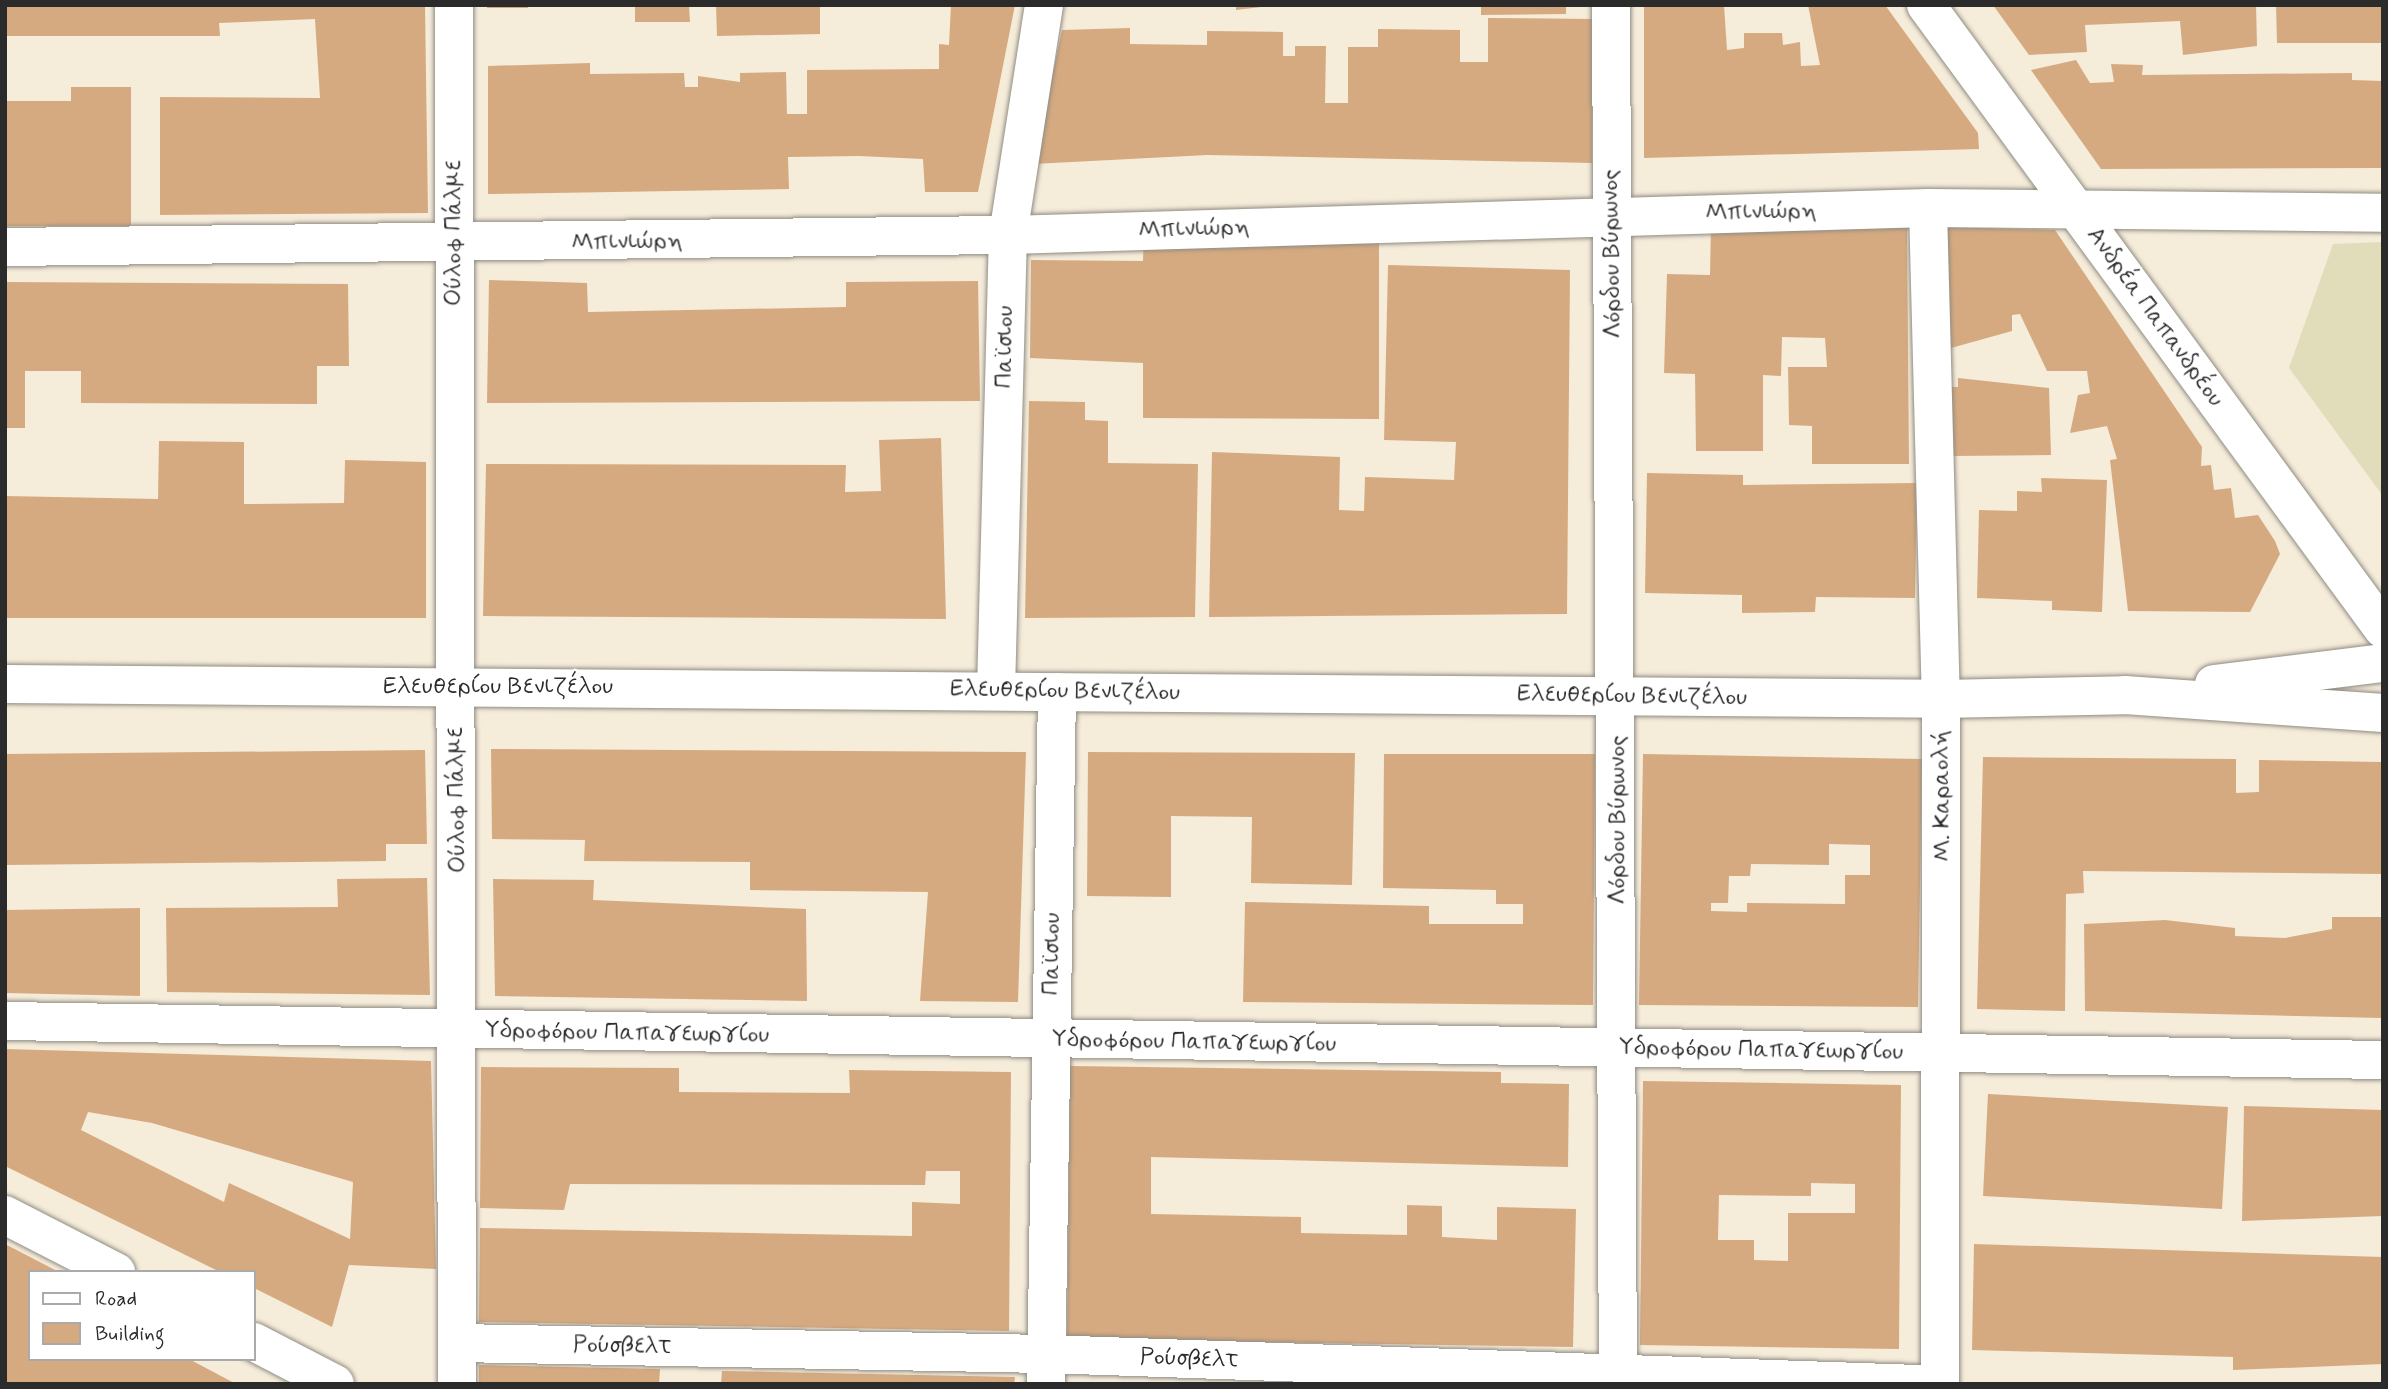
<!DOCTYPE html>
<html>
<head>
<meta charset="utf-8">
<style>
	body { margin:0 }
	#map { position:relative; width:2388px; height:1389px; overflow:hidden; background:#f5ecda; font-family:Mynerve,sans-serif }
	div>[style] { position:absolute }
	.built>* { inset:0; background:#e1dcba }
	.building>* { inset:0; background:#d6aa80 }
	.roads { filter:drop-shadow(0 0 2px #908c82) drop-shadow(0 0 2px #908c82) }
	.minor>* { height:38px; margin:-19px; padding:0 19px; transform-origin:19px; border-radius:19px; background:#fff }
	.major>* { height:38px; margin:-19px; padding:0 19px; transform-origin:19px; border-radius:19px; background:#fff }
	span { translate:-50% -50%; white-space:nowrap; text-align:center; line-height:1.15; -webkit-text-stroke:5px #fff; paint-order:stroke }
	.street-label { font-size:24px; color:#2b2b2b }
	.frame { position:absolute; inset:0; border:7px solid #2b2b2b; pointer-events:none }
	.legend { position:absolute; left:28px; top:1270px; width:228px; height:91px; box-sizing:border-box; background:#fff; border:2px solid #aaa; margin:0; padding:9px 12px; list-style:none; font-size:21px; color:#2b2b2b }
	.legend li { display:flex; align-items:center; gap:14px; height:35px }
	.legend b { width:35px; border:2px solid #aaa }
</style>
</head>
<body>
<div id="map">
	<div class="built">
		<i style="clip-path:polygon(2383px 242px,2383px 496px,2289px 368px,2333px 244px)"></i>
	</div>
	<div class="building">
		<i style="clip-path:polygon(5px 5px,425px 5px,428px 213px,160px 215px,160px 97px,320px 98px,315px 19px,219px 23px,220px 36px,5px 36px)"></i>
		<i style="clip-path:polygon(487px 5px,528px 5px,528px 8px,487px 8px)"></i>
		<i style="clip-path:polygon(635px 5px,689px 5px,690px 22px,635px 22px)"></i>
		<i style="clip-path:polygon(716px 5px,820px 5px,820px 34px,717px 36px)"></i>
		<i style="clip-path:polygon(951px 5px,1015px 5px,978px 192px,925px 192px,923px 159px,859px 156px,788px 157px,789px 189px,488px 194px,488px 66px,590px 63px,590px 74px,684px 73px,685px 87px,698px 87px,698px 76px,740px 82px,740px 73px,786px 72px,787px 114px,807px 114px,807px 70px,939px 69px,939px 44px,949px 45px)"></i>
		<i style="clip-path:polygon(1236px 5px,1279px 5px,1236px 10px)"></i>
		<i style="clip-path:polygon(1481px 5px,1566px 5px,1566px 14px,1481px 15px)"></i>
		<i style="clip-path:polygon(1644px 5px,1724px 5px,1727px 50px,1744px 48px,1744px 33px,1782px 33px,1783px 45px,1800px 42px,1801px 66px,1820px 65px,1808px 5px,1885px 5px,1978px 133px,1979px 149px,1644px 158px)"></i>
		<i style="clip-path:polygon(1993px 5px,2256px 5px,2257px 46px,2183px 55px,2180px 21px,2085px 25px,2087px 52px,2029px 55px)"></i>
		<i style="clip-path:polygon(2276px 5px,2383px 5px,2383px 43px,2277px 43px)"></i>
		<i style="clip-path:polygon(1488px 18px,1593px 19px,1592px 163px,1207px 155px,1033px 164px,1062px 30px,1130px 28px,1130px 44px,1207px 45px,1207px 31px,1283px 32px,1283px 56px,1295px 56px,1295px 46px,1326px 46px,1325px 103px,1348px 103px,1348px 47px,1378px 47px,1378px 29px,1460px 30px,1460px 62px,1488px 62px)"></i>
		<i style="clip-path:polygon(2076px 60px,2090px 83px,2114px 82px,2111px 64px,2143px 65px,2142px 75px,2352px 73px,2352px 80px,2383px 81px,2383px 168px,2101px 169px,2031px 70px)"></i>
		<i style="clip-path:polygon(71px 87px,131px 87px,131px 226px,5px 226px,5px 101px,71px 101px)"></i>
		<i style="clip-path:polygon(1711px 226px,1907px 228px,1909px 464px,1812px 464px,1812px 426px,1789px 425px,1788px 367px,1827px 367px,1825px 338px,1782px 337px,1781px 376px,1763px 375px,1763px 451px,1696px 451px,1695px 374px,1664px 373px,1667px 274px,1710px 275px)"></i>
		<i style="clip-path:polygon(1945px 227px,2055px 230px,2202px 447px,2201px 466px,2211px 465px,2214px 490px,2231px 488px,2235px 518px,2258px 515px,2275px 541px,2280px 554px,2250px 612px,2128px 611px,2110px 460px,2117px 459px,2107px 426px,2070px 433px,2078px 395px,2090px 393px,2087px 371px,2047px 371px,2020px 314px,2012px 315px,2012px 331px,1951px 348px)"></i>
		<i style="clip-path:polygon(1144px 234px,1379px 236px,1379px 419px,1143px 418px,1143px 363px,1030px 358px,1031px 260px,1143px 261px)"></i>
		<i style="clip-path:polygon(1388px 265px,1570px 270px,1567px 614px,1209px 617px,1212px 452px,1340px 457px,1339px 510px,1364px 511px,1365px 477px,1454px 480px,1456px 442px,1384px 440px)"></i>
		<i style="clip-path:polygon(489px 280px,587px 283px,588px 312px,846px 307px,846px 282px,978px 281px,980px 401px,487px 403px)"></i>
		<i style="clip-path:polygon(5px 282px,348px 284px,349px 366px,317px 366px,317px 404px,81px 403px,81px 371px,25px 371px,25px 428px,5px 428px)"></i>
		<i style="clip-path:polygon(1958px 378px,2049px 388px,2051px 455px,1952px 456px,1950px 387px,1958px 387px)"></i>
		<i style="clip-path:polygon(1029px 401px,1085px 402px,1085px 420px,1108px 421px,1108px 463px,1198px 464px,1195px 617px,1025px 618px)"></i>
		<i style="clip-path:polygon(941px 438px,946px 619px,483px 616px,486px 464px,846px 465px,845px 492px,881px 491px,879px 440px)"></i>
		<i style="clip-path:polygon(159px 441px,244px 442px,244px 504px,344px 503px,345px 460px,426px 462px,426px 618px,5px 618px,5px 496px,158px 499px)"></i>
		<i style="clip-path:polygon(1647px 473px,1743px 475px,1743px 485px,1917px 483px,1915px 598px,1816px 597px,1815px 612px,1742px 613px,1742px 595px,1645px 593px)"></i>
		<i style="clip-path:polygon(2041px 478px,2107px 480px,2102px 612px,2052px 610px,2052px 601px,1977px 598px,1979px 510px,2017px 511px,2017px 491px,2042px 492px)"></i>
		<i style="clip-path:polygon(491px 749px,1026px 752px,1018px 1002px,920px 1001px,928px 892px,750px 890px,750px 862px,584px 861px,585px 840px,492px 839px)"></i>
		<i style="clip-path:polygon(425px 750px,427px 844px,386px 844px,386px 861px,5px 865px,5px 754px)"></i>
		<i style="clip-path:polygon(1088px 752px,1355px 753px,1352px 885px,1251px 883px,1252px 817px,1171px 816px,1171px 897px,1087px 896px)"></i>
		<i style="clip-path:polygon(1384px 754px,1595px 754px,1593px 1005px,1243px 1002px,1245px 902px,1429px 906px,1429px 924px,1523px 924px,1523px 904px,1496px 904px,1496px 890px,1383px 888px)"></i>
		<i style="clip-path:polygon(evenodd,1643px 754px,1922px 759px,1918px 1007px,1639px 1005px,1643px 754px,1829px 844px,1870px 845px,1870px 875px,1845px 875px,1845px 904px,1747px 903px,1747px 912px,1711px 911px,1711px 903px,1728px 903px,1729px 876px,1750px 876px,1751px 864px,1829px 865px,1829px 844px)"></i>
		<i style="clip-path:polygon(1983px 757px,2236px 759px,2236px 793px,2259px 792px,2259px 760px,2383px 762px,2383px 874px,2083px 871px,2084px 893px,2066px 894px,2065px 1011px,1977px 1009px)"></i>
		<i style="clip-path:polygon(427px 878px,430px 995px,167px 992px,166px 908px,338px 907px,337px 879px)"></i>
		<i style="clip-path:polygon(493px 879px,594px 880px,593px 900px,806px 909px,807px 1001px,495px 996px)"></i>
		<i style="clip-path:polygon(140px 908px,140px 996px,5px 993px,5px 910px)"></i>
		<i style="clip-path:polygon(2332px 917px,2383px 917px,2381px 1018px,2085px 1011px,2084px 924px,2165px 920px,2235px 928px,2235px 936px,2285px 938px,2332px 929px)"></i>
		<i style="clip-path:polygon(evenodd,5px 1049px,431px 1061px,436px 1269px,349px 1265px,332px 1327px,254px 1288px,254px 1272px,220px 1272px,5px 1166px,5px 1049px,88px 1112px,152px 1123px,353px 1182px,350px 1239px,229px 1183px,224px 1202px,81px 1130px,88px 1112px)"></i>
		<i style="clip-path:polygon(1070px 1066px,1501px 1072px,1501px 1083px,1569px 1084px,1568px 1167px,1151px 1157px,1151px 1214px,1301px 1217px,1301px 1233px,1407px 1235px,1407px 1205px,1442px 1206px,1442px 1237px,1497px 1240px,1497px 1207px,1576px 1209px,1573px 1347px,1067px 1339px)"></i>
		<i style="clip-path:polygon(481px 1067px,679px 1068px,679px 1092px,850px 1093px,849px 1070px,1011px 1072px,1009px 1331px,479px 1322px,480px 1228px,912px 1236px,912px 1202px,960px 1204px,960px 1171px,926px 1171px,925px 1185px,570px 1184px,564px 1210px,480px 1208px)"></i>
		<i style="clip-path:polygon(evenodd,1643px 1081px,1901px 1085px,1899px 1349px,1640px 1345px,1643px 1081px,1811px 1183px,1855px 1184px,1855px 1213px,1788px 1213px,1788px 1261px,1754px 1260px,1754px 1240px,1718px 1240px,1719px 1195px,1811px 1196px,1811px 1183px)"></i>
		<i style="clip-path:polygon(1988px 1094px,2228px 1107px,2222px 1209px,1983px 1196px)"></i>
		<i style="clip-path:polygon(2244px 1106px,2383px 1110px,2383px 1216px,2242px 1221px)"></i>
		<i style="clip-path:polygon(5px 1244px,59px 1272px,30px 1272px,30px 1359px,189px 1359px,236px 1384px,5px 1384px)"></i>
		<i style="clip-path:polygon(1974px 1244px,2383px 1257px,2383px 1364px,2233px 1370px,2233px 1357px,1972px 1350px)"></i>
		<i style="clip-path:polygon(479px 1365px,660px 1369px,659px 1384px,479px 1384px)"></i>
		<i style="clip-path:polygon(722px 1371px,1015px 1377px,1014px 1384px,721px 1384px)"></i>
	</div>
	<div class="roads">
		<div class="minor">
			<i style="left:454px;top:5px;width:1379px;rotate:89.88deg"></i>
			<i style="left:1611px;top:5px;width:1379px;rotate:89.71deg"></i>
			<i style="left:1926px;top:5px;width:773px;rotate:53.78deg"></i>
			<i style="left:1928px;top:208px;width:491px;rotate:88.5deg"></i>
			<i style="left:1941px;top:699px;width:685px;rotate:90.08deg"></i>
			<i style="left:5px;top:247px;width:1003px;rotate:-0.69deg"></i>
			<i style="left:1008px;top:235px;width:920px;rotate:-1.68deg"></i>
			<i style="left:1928px;top:208px;width:455px;rotate:0.6deg"></i>
			<i style="left:996px;top:691px;width:456px;rotate:-88.5deg"></i>
			<i style="left:1008px;top:235px;width:233px;rotate:-81.1deg"></i>
			<i style="left:5px;top:1021px;width:2378px;rotate:0.94deg"></i>
			<i style="left:5px;top:1215px;width:125px;rotate:27.2deg"></i>
			<i style="left:254px;top:1342px;width:91px;rotate:27.4deg"></i>
			<i style="left:457px;top:1343px;width:589px;rotate:1.07deg"></i>
			<i style="left:1046px;top:1354px;width:875px;rotate:1.97deg"></i>
			<i style="left:1046px;top:1384px;width:692px;rotate:-89.09deg"></i>
		</div>
		<div class="major">
			<i style="left:5px;top:684px;width:1936px;rotate:0.44deg"></i>
			<i style="left:1941px;top:699px;width:184px;rotate:-1.2deg"></i>
			<i style="left:2125px;top:695px;width:259px;rotate:4deg"></i>
			<i style="left:2214px;top:684px;width:170px;rotate:-7.1deg"></i>
		</div>
	</div>
	<div class="street-label">
		<span style="left:1761px;top:212px;rotate:-1deg">Μπινιώρη</span>
		<span style="left:1194px;top:229px;rotate:-2deg">Μπινιώρη</span>
		<span style="left:454px;top:233px;rotate:-90deg">Ούλοφ Πάλμε</span>
		<span style="left:627px;top:242px;rotate:-1deg">Μπινιώρη</span>
		<span style="left:1612px;top:254px;rotate:-91deg">Λόρδου Βύρωνος</span>
		<span style="left:2155px;top:317px;rotate:54deg">Ανδρέα Παπανδρέου</span>
		<span style="left:1005px;top:347px;rotate:-89deg">Παϊσιου</span>
		<span style="left:498px;top:687px">Ελευθερίου Βενιζέλου</span>
		<span style="left:1065px;top:691px;rotate:1deg">Ελευθερίου Βενιζέλου</span>
		<span style="left:1632px;top:696px;rotate:1deg">Ελευθερίου Βενιζέλου</span>
		<span style="left:1942px;top:796px;rotate:-91deg">Μ. Καραολή</span>
		<span style="left:457px;top:800px;rotate:-91deg">Ούλοφ Πάλμε</span>
		<span style="left:1618px;top:820px;rotate:-90deg">Λόρδου Βύρωνος</span>
		<span style="left:1052px;top:954px;rotate:-89deg">Παϊσιου</span>
		<span style="left:627px;top:1033px;rotate:1deg">Υδροφόρου Παπαγεωργίου</span>
		<span style="left:1194px;top:1042px;rotate:1deg">Υδροφόρου Παπαγεωργίου</span>
		<span style="left:1761px;top:1050px;rotate:1deg">Υδροφόρου Παπαγεωργίου</span>
		<span style="left:622px;top:1346px;rotate:1deg">Ρούσβελτ</span>
		<span style="left:1189px;top:1359px;rotate:2deg">Ρούσβελτ</span>
	</div>
	<div class="frame"></div>
	<ul class="legend">
	<li><b style="height:9px;background:#fff"></b>Road</li>
	<li><b style="height:19px;background:#d6aa80"></b>Building</li>
	</ul>
</div>
</body>
</html>
